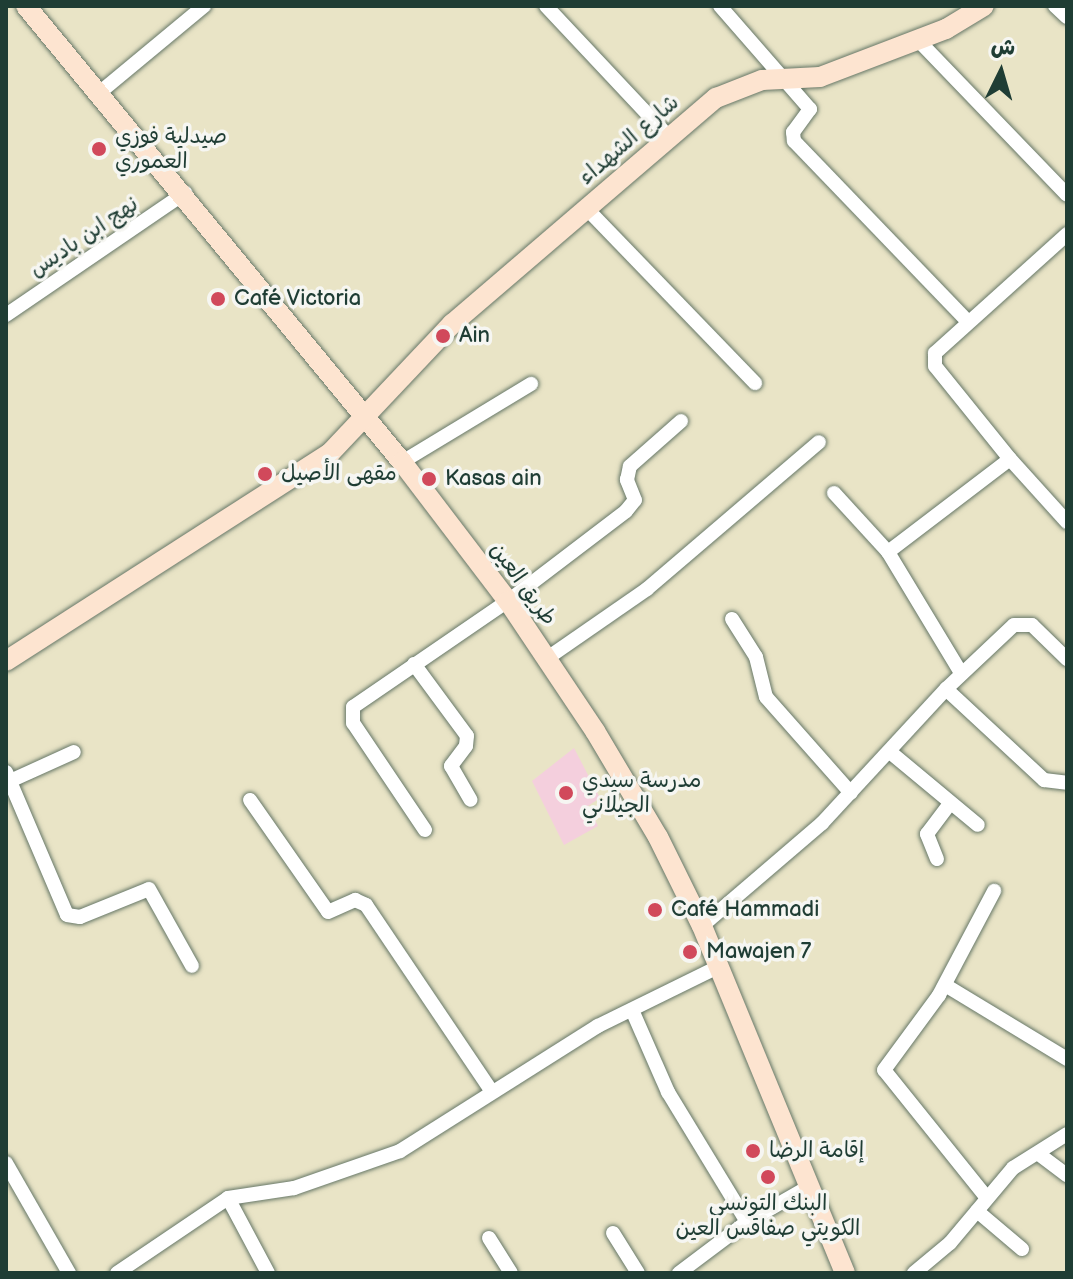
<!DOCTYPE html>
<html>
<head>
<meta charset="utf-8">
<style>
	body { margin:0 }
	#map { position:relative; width:1073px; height:1279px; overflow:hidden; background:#e9e4c6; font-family:"Balsamiq Sans","Playpen Sans Arabic",sans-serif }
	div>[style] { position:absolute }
	.built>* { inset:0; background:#f4cfdd }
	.roads { filter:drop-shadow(0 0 2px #667767) drop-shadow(0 0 2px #667767) }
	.street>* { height:14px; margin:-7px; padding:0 7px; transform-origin:7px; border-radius:7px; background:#fff }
	.secondary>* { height:20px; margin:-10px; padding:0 10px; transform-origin:10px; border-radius:10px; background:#fde4d0 }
	.dots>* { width:22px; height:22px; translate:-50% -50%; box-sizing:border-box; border:4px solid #f6f6f2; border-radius:50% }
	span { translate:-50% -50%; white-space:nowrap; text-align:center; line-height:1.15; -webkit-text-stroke:7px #f6f6f2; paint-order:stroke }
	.poi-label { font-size:22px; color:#1f3d34 }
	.left { translate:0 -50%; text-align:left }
	.street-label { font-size:22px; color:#1f3d34 }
	.frame { position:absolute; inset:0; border:8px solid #1f3d34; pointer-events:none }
	.north { position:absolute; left:961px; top:32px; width:80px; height:80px; -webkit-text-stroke:6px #f6f6f2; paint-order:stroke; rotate:5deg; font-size:22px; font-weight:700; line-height:32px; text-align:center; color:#1f3d34 }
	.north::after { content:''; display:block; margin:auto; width:28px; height:36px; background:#1f3d34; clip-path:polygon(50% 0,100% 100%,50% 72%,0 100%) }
</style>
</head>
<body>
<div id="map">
	<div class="built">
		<i style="clip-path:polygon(574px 748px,600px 798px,588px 806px,598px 826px,564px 845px,532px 781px)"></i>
	</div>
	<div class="roads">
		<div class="street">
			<i style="left:546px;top:6px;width:180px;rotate:46.8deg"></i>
			<i style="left:720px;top:6px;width:137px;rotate:48.9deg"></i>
			<i style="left:810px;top:109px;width:29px;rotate:126deg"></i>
			<i style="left:793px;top:132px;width:9px;rotate:84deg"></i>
			<i style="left:794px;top:141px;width:250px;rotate:46.1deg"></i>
			<i style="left:1055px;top:6px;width:16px;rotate:43deg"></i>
			<i style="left:917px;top:39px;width:216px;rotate:46.1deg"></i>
			<i style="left:98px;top:94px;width:138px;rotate:-39.7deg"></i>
			<i style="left:587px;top:209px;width:242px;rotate:46deg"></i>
			<i style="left:6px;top:315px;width:217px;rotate:-34.3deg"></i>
			<i style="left:1010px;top:459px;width:85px;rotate:47.9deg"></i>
			<i style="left:402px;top:462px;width:151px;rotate:-31.2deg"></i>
			<i style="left:834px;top:493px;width:80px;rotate:47.5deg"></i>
			<i style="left:888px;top:552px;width:141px;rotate:58.9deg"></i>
			<i style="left:888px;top:552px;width:153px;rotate:-37.3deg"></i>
			<i style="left:1010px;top:459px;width:119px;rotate:-128.9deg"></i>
			<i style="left:935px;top:366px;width:13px;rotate:-90deg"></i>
			<i style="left:935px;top:353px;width:178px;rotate:-42deg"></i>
			<i style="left:732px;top:619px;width:45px;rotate:57.7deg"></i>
			<i style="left:756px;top:657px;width:41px;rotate:76deg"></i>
			<i style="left:766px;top:697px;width:128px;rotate:48.5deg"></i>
			<i style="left:546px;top:659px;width:123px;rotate:-34.7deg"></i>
			<i style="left:647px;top:589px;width:226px;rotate:-40.5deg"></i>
			<i style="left:414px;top:664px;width:89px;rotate:53.6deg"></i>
			<i style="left:467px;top:736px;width:10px;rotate:96deg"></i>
			<i style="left:466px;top:746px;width:25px;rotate:127deg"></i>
			<i style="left:451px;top:766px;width:39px;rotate:60deg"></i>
			<i style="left:946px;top:689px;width:134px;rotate:42.9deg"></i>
			<i style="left:1044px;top:780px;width:23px;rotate:7deg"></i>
			<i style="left:890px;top:752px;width:114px;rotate:39.7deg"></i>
			<i style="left:6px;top:772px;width:155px;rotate:66.9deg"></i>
			<i style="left:67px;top:915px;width:13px;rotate:9deg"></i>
			<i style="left:80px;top:917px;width:74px;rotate:-22.1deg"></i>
			<i style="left:149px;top:889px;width:88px;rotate:60.8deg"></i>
			<i style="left:10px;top:781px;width:70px;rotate:-24.4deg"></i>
			<i style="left:250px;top:800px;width:136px;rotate:55.1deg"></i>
			<i style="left:328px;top:912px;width:30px;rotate:-24deg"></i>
			<i style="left:355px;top:900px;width:12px;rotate:24deg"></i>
			<i style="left:366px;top:905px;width:225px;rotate:56deg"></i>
			<i style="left:425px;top:830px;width:129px;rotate:-123.9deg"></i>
			<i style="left:353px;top:723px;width:16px;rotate:-90deg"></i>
			<i style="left:353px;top:707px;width:188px;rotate:-34.4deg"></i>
			<i style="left:508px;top:601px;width:148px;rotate:-37.3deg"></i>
			<i style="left:626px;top:511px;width:14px;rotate:-51deg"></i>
			<i style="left:635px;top:500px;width:22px;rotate:-112deg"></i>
			<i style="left:627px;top:480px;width:14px;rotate:-78deg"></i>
			<i style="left:630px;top:466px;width:68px;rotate:-41.4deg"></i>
			<i style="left:937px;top:859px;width:27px;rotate:-112deg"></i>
			<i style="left:927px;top:834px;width:38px;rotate:-53deg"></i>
			<i style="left:702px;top:926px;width:158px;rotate:-40.6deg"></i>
			<i style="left:822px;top:823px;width:183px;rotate:-47.2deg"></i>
			<i style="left:946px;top:689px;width:93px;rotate:-43.3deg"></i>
			<i style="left:1014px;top:625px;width:18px"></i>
			<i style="left:1032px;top:625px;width:49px;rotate:44.2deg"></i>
			<i style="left:945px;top:985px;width:143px;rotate:31.2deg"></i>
			<i style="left:632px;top:1010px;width:90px;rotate:66.3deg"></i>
			<i style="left:668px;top:1092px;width:152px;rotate:58.7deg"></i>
			<i style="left:1040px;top:1155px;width:34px;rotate:37deg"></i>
			<i style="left:6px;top:1163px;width:127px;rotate:60.2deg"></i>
			<i style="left:228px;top:1198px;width:85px;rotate:61.9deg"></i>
			<i style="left:987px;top:1198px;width:164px;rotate:-128.8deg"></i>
			<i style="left:884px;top:1070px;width:93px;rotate:-53.7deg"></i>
			<i style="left:939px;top:995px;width:118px;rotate:-62.1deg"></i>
			<i style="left:977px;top:1211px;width:59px;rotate:40.2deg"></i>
			<i style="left:613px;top:1233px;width:47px;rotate:58deg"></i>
			<i style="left:489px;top:1238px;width:41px;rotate:57.8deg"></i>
			<i style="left:117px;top:1273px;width:134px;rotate:-34deg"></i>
			<i style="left:228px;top:1198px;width:67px;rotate:-8.6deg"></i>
			<i style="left:294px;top:1188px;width:112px;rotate:-19.2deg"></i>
			<i style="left:400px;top:1151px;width:234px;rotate:-32.3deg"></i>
			<i style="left:598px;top:1026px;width:134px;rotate:-26.2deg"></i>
			<i style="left:679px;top:1273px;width:85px;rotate:-36.9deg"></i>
			<i style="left:747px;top:1222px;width:70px;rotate:-29.8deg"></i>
			<i style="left:914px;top:1273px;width:47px;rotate:-39.8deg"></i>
			<i style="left:950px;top:1243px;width:98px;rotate:-50deg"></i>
			<i style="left:1013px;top:1168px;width:64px;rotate:-32.2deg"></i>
		</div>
		<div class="secondary">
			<i style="left:26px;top:6px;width:591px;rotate:50.49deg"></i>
			<i style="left:402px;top:462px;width:175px;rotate:52.7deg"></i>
			<i style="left:508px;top:601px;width:156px;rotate:56.2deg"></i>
			<i style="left:595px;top:731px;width:123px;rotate:59.3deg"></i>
			<i style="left:658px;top:837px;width:99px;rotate:63.7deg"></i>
			<i style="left:702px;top:926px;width:375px;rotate:67.6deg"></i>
			<i style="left:6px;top:661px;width:385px;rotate:-32.7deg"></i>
			<i style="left:330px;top:453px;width:178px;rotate:-46.6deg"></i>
			<i style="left:452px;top:324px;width:348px;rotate:-40.6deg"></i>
			<i style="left:716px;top:98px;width:49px;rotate:-21.4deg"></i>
			<i style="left:762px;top:80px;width:58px;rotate:-3deg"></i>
			<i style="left:820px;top:77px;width:135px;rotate:-20.9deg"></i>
			<i style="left:946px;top:29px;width:44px;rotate:-31.2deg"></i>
		</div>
	</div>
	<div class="dots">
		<i style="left:99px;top:149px;background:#d1495b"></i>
		<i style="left:218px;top:299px;background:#d1495b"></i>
		<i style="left:443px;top:336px;background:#d1495b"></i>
		<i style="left:265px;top:474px;background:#d1495b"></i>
		<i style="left:429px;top:479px;background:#d1495b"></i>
		<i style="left:566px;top:793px;background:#d1495b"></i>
		<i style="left:655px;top:910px;background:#d1495b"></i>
		<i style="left:690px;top:952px;background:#d1495b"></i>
		<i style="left:753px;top:1151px;background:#d1495b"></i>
		<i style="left:768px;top:1177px;background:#d1495b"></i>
	</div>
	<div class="poi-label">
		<span class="left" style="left:115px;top:149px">صيدلية فوزي<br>العموري</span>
		<span class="left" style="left:234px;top:299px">Café Victoria</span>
		<span class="left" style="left:459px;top:336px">Ain</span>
		<span class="left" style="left:281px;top:474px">مقهى الأصيل</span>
		<span class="left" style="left:445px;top:479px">Kasas ain</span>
		<span class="left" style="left:582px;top:793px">مدرسة سيدي<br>الجيلاني</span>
		<span class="left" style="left:671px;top:910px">Café Hammadi</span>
		<span class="left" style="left:706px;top:952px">Mawajen 7</span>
		<span class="left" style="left:769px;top:1151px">إقامة الرضا</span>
		<span style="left:768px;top:1216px">البنك التونسي<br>الكويتي صفاقس العين</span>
	</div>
	<div class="street-label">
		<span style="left:629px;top:140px;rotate:-41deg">شارع الشهداء</span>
		<span style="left:84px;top:237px;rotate:-34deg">نهج ابن باديس</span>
		<span style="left:523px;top:584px;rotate:54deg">طريق العين</span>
	</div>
	<div class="frame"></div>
	<div class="north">ش</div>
</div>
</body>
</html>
